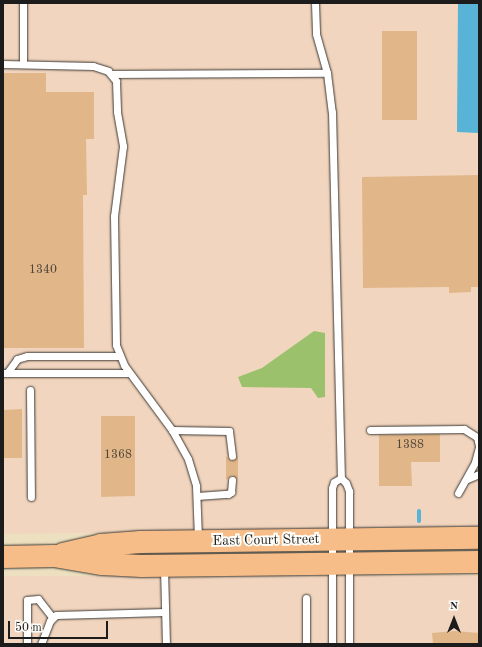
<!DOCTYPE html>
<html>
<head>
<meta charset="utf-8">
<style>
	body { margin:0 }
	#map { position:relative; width:482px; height:647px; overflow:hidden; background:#ede0c0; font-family:"Old Standard TT",serif }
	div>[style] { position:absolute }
	.built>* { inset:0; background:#f2d5be }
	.green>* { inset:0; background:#9bc16c }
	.water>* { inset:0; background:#58b3d6 }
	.stream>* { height:4px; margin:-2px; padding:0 2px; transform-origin:2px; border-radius:2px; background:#58b3d6 }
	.building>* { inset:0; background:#e1b78a }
	.roads { filter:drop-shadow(0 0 1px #3b3935) drop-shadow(0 0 1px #3b3935) }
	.lane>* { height:7px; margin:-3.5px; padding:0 3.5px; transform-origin:3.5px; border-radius:3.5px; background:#fff }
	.primary>* { height:22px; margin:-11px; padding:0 11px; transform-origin:11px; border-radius:11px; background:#f7bd88 }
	span { translate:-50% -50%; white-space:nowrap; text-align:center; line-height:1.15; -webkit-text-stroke:4px #fdfcf7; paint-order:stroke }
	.number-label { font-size:12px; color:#4d4338 }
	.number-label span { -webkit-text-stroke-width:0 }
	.street-label { font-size:14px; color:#1c1c1c }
	.frame { position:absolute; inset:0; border:4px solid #1c1c1c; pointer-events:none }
	.north { position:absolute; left:434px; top:599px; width:40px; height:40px; -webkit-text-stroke:3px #fdfcf7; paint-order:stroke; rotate:0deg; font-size:11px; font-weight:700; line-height:16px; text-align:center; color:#1c1c1c }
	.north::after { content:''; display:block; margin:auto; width:14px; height:18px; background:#1c1c1c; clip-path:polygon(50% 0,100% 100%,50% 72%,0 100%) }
	.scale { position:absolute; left:8px; top:621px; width:100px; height:18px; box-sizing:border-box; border:2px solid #1c1c1c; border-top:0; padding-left:5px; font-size:12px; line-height:14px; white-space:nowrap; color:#1c1c1c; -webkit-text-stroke:3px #fdfcf7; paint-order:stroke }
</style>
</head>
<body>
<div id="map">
	<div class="built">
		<i style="clip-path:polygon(3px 3px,479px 3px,479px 528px,3px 534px)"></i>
		<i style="clip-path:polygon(479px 575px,479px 644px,3px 644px,3px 576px)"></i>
	</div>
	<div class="green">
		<i style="clip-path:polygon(314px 331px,325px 333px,325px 397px,318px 398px,311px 388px,242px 387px,238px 377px,262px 368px)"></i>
	</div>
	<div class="water">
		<i style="clip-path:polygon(458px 3px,479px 3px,479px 133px,457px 132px)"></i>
	</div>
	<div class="stream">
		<i style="left:419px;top:511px;width:10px;rotate:90deg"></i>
	</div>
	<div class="building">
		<i style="clip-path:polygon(382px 31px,417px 31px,417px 120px,382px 120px)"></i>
		<i style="clip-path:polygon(3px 73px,46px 73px,46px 92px,94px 92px,94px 139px,86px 139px,87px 195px,83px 195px,84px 348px,3px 348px)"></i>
		<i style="clip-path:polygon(479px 175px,479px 287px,471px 287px,471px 292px,449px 293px,449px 287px,363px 288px,362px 177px)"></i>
		<i style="clip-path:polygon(22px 409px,22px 458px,3px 458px,3px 410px)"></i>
		<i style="clip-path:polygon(101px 416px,135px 416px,135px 496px,101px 497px)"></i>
		<i style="clip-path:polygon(440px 434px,440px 462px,411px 462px,412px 486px,379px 486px,379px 435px)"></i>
		<i style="clip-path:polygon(226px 456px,232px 461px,238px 456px,238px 480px,232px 475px,226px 480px)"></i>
		<i style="clip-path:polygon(455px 631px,479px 633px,479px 644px,433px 644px,432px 633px)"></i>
	</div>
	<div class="roads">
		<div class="lane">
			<i style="left:23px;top:3px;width:61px;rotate:90deg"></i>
			<i style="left:315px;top:3px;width:31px;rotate:88deg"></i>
			<i style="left:316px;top:34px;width:41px;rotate:74.2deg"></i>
			<i style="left:327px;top:73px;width:39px;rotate:83deg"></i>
			<i style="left:332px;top:112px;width:366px;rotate:88.6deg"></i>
			<i style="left:3px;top:64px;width:90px;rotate:1.3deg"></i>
			<i style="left:93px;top:66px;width:16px;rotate:18deg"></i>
			<i style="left:108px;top:71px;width:13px;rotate:51deg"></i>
			<i style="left:116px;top:81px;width:31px;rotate:88deg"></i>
			<i style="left:117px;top:112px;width:35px;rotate:80deg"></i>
			<i style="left:123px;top:146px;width:71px;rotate:97.3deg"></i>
			<i style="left:114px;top:216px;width:129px;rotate:89.1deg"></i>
			<i style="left:116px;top:345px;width:22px;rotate:68deg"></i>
			<i style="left:124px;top:365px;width:81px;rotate:53.6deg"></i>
			<i style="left:172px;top:430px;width:33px;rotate:61deg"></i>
			<i style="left:188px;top:459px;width:28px;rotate:73deg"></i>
			<i style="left:196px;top:486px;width:53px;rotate:87.8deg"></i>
			<i style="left:112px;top:74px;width:215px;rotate:-0.3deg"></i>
			<i style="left:3px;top:373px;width:126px"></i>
			<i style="left:7px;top:373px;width:17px;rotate:-54deg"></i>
			<i style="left:17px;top:359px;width:10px;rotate:-17deg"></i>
			<i style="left:27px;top:356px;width:92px"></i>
			<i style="left:30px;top:390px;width:107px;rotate:89.5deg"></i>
			<i style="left:172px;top:430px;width:57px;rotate:1deg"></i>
			<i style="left:229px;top:431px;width:25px;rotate:83deg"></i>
			<i style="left:370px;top:430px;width:94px;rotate:-0.6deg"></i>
			<i style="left:464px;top:429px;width:15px;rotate:32deg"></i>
			<i style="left:477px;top:437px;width:9px;rotate:77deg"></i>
			<i style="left:341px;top:478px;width:7px;rotate:45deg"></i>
			<i style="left:346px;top:483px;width:9px;rotate:69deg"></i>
			<i style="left:349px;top:491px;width:153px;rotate:90deg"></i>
			<i style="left:467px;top:479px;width:13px;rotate:-23deg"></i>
			<i style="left:458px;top:493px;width:35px;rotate:-61deg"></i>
			<i style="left:475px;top:462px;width:16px;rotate:-75deg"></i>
			<i style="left:197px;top:496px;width:31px;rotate:-4deg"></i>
			<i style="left:228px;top:494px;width:4px;rotate:-34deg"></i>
			<i style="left:231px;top:492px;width:12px;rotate:-85deg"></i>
			<i style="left:164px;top:568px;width:76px;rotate:88.5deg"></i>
			<i style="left:306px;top:598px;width:46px;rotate:90deg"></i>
			<i style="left:27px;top:644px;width:44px;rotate:-90deg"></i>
			<i style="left:27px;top:600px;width:11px;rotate:-5deg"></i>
			<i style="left:38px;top:599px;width:23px;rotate:52deg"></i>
			<i style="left:41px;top:644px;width:25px;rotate:-69deg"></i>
			<i style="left:50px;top:621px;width:8px;rotate:-45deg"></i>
			<i style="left:56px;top:615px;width:109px;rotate:-1.6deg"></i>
			<i style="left:332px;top:644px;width:156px;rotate:-90deg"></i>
			<i style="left:332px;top:488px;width:6px;rotate:-72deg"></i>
			<i style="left:334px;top:482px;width:8px;rotate:-30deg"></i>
		</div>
		<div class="primary">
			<i style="left:63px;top:554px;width:39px;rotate:-13deg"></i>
			<i style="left:101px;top:545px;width:40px;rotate:-4.3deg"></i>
			<i style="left:141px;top:542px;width:338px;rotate:-0.7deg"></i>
			<i style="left:3px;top:557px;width:51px;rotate:-1.1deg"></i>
			<i style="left:54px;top:556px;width:49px;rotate:9.5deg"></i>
			<i style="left:102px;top:564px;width:40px;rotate:2.9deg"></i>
			<i style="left:142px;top:566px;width:337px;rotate:-0.7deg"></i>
		</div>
	</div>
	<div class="number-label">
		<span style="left:43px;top:271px">1340</span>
		<span style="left:410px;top:446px">1388</span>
		<span style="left:118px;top:456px">1368</span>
	</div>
	<div class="street-label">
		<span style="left:266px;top:540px;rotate:-1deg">East Court Street</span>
	</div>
	<div class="frame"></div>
	<div class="north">N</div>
	<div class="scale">50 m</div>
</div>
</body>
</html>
